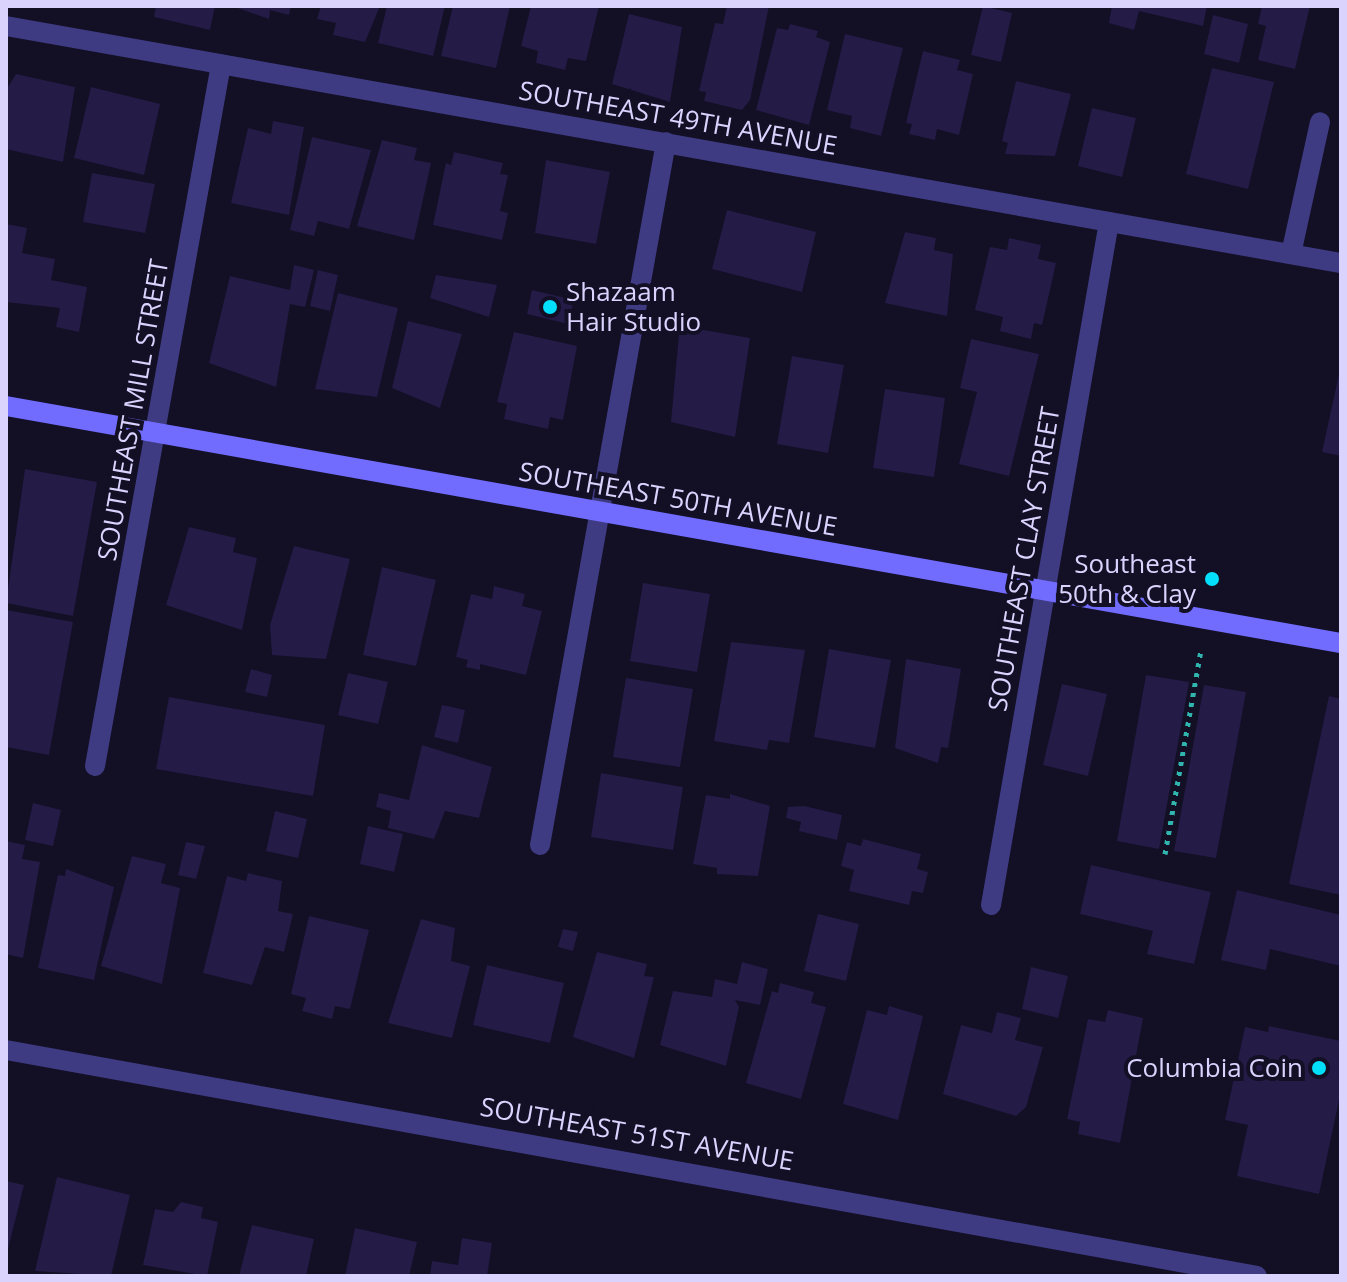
<!DOCTYPE html>
<html>
<head>
<meta charset="utf-8">
<style>
	body { margin:0 }
	#map { position:relative; width:1347px; height:1282px; overflow:hidden; background:#130f25; font-family:"Open Sans",sans-serif }
	div>[style] { position:absolute }
	.building>* { inset:0; background:#241b46 }
	.path>* { height:5px; margin-top:-2.5px; transform-origin:0; background:repeating-linear-gradient(90deg,#30b5af 0 4px,transparent 0 10px) }
	.lane>* { height:20px; margin:-10px; padding:0 10px; transform-origin:10px; border-radius:10px; background:#3e3b83 }
	.street>* { height:20px; margin:-10px; padding:0 10px; transform-origin:10px; border-radius:10px; background:#3e3b83 }
	.secondary>* { height:20px; margin:-10px; padding:0 10px; transform-origin:10px; border-radius:10px; background:#716cfd }
	.dots>* { width:22px; height:22px; translate:-50% -50%; box-sizing:border-box; border:4px solid #130f25; border-radius:50% }
	span { translate:-50% -50%; white-space:nowrap; text-align:center; line-height:1.15; -webkit-text-stroke:8px #130f25; paint-order:stroke }
	.street-label { font-size:26px; color:#d9d3fe }
	.poi-label { font-size:26px; color:#d9d3fe }
	.left { translate:0 -50%; text-align:left }
	.right { translate:-100% -50%; text-align:right }
	.frame { position:absolute; inset:0; border:8px solid #d9d3fe; pointer-events:none }
</style>
</head>
<body>
<div id="map">
	<div class="building">
		<i style="clip-path:polygon(156px 6px,215px 6px,210px 30px,154px 17px)"></i>
		<i style="clip-path:polygon(232px 6px,291px 6px,289px 15px,270px 10px,269px 19px)"></i>
		<i style="clip-path:polygon(321px 6px,380px 6px,365px 42px,333px 35px,336px 23px,317px 19px)"></i>
		<i style="clip-path:polygon(387px 6px,445px 6px,433px 56px,378px 43px)"></i>
		<i style="clip-path:polygon(453px 6px,510px 6px,496px 68px,441px 56px)"></i>
		<i style="clip-path:polygon(531px 6px,599px 6px,586px 61px,568px 58px,565px 70px,536px 63px,538px 51px,521px 46px)"></i>
		<i style="clip-path:polygon(727px 6px,769px 6px,750px 100px,742px 110px,704px 101px,706px 92px,699px 91px,715px 23px,723px 24px)"></i>
		<i style="clip-path:polygon(983px 6px,1012px 13px,1001px 62px,971px 55px)"></i>
		<i style="clip-path:polygon(1112px 6px,1207px 6px,1203px 26px,1139px 11px,1134px 30px,1109px 23px)"></i>
		<i style="clip-path:polygon(1262px 6px,1310px 6px,1295px 69px,1258px 60px,1266px 26px,1258px 24px)"></i>
		<i style="clip-path:polygon(629px 14px,682px 27px,670px 102px,612px 84px)"></i>
		<i style="clip-path:polygon(1213px 15px,1248px 24px,1239px 63px,1204px 54px)"></i>
		<i style="clip-path:polygon(790px 24px,818px 31px,816px 37px,830px 42px,809px 125px,756px 110px,777px 28px,788px 30px)"></i>
		<i style="clip-path:polygon(845px 34px,903px 48px,881px 136px,850px 128px,852px 116px,827px 110px)"></i>
		<i style="clip-path:polygon(923px 51px,960px 60px,957px 70px,973px 74px,959px 135px,937px 129px,935px 140px,909px 134px,912px 124px,906px 123px)"></i>
		<i style="clip-path:polygon(1212px 68px,1274px 82px,1248px 189px,1186px 174px)"></i>
		<i style="clip-path:polygon(16px 74px,75px 87px,63px 162px,6px 149px,6px 90px)"></i>
		<i style="clip-path:polygon(1016px 81px,1071px 94px,1055px 156px,1005px 154px,1008px 143px,1002px 141px)"></i>
		<i style="clip-path:polygon(91px 87px,160px 104px,144px 175px,74px 158px)"></i>
		<i style="clip-path:polygon(1092px 108px,1136px 118px,1122px 177px,1078px 166px)"></i>
		<i style="clip-path:polygon(273px 121px,304px 127px,289px 215px,231px 203px,248px 128px,271px 134px)"></i>
		<i style="clip-path:polygon(312px 137px,371px 150px,349px 229px,318px 221px,314px 236px,290px 230px)"></i>
		<i style="clip-path:polygon(382px 140px,417px 148px,414px 160px,431px 163px,414px 240px,357px 226px)"></i>
		<i style="clip-path:polygon(454px 152px,503px 163px,500px 174px,508px 175px,500px 211px,508px 213px,502px 240px,433px 225px,446px 163px,451px 165px)"></i>
		<i style="clip-path:polygon(546px 160px,610px 172px,596px 244px,535px 233px)"></i>
		<i style="clip-path:polygon(92px 173px,155px 184px,145px 233px,83px 222px)"></i>
		<i style="clip-path:polygon(727px 210px,816px 232px,802px 292px,712px 269px)"></i>
		<i style="clip-path:polygon(6px 224px,27px 228px,22px 253px,55px 259px,51px 280px,87px 287px,79px 332px,56px 327px,60px 308px,6px 302px)"></i>
		<i style="clip-path:polygon(905px 232px,936px 238px,934px 250px,953px 254px,947px 316px,885px 303px)"></i>
		<i style="clip-path:polygon(1009px 238px,1041px 245px,1038px 259px,1056px 263px,1042px 325px,1034px 323px,1031px 339px,1000px 331px,1003px 317px,975px 310px,990px 247px,1007px 250px)"></i>
		<i style="clip-path:polygon(294px 265px,314px 270px,305px 307px,290px 304px,276px 387px,209px 363px,230px 276px,290px 290px)"></i>
		<i style="clip-path:polygon(318px 270px,338px 275px,330px 311px,310px 306px)"></i>
		<i style="clip-path:polygon(436px 275px,497px 285px,489px 317px,430px 298px)"></i>
		<i style="clip-path:polygon(532px 290px,574px 300px,568px 324px,527px 314px)"></i>
		<i style="clip-path:polygon(338px 293px,398px 308px,377px 397px,315px 389px)"></i>
		<i style="clip-path:polygon(408px 321px,462px 334px,440px 408px,392px 388px)"></i>
		<i style="clip-path:polygon(686px 327px,750px 338px,735px 437px,671px 422px,679px 334px)"></i>
		<i style="clip-path:polygon(514px 332px,577px 346px,563px 420px,550px 417px,548px 429px,504px 419px,507px 404px,497px 402px)"></i>
		<i style="clip-path:polygon(971px 339px,1039px 354px,1009px 476px,959px 464px,977px 392px,960px 388px)"></i>
		<i style="clip-path:polygon(792px 356px,844px 365px,828px 453px,777px 444px)"></i>
		<i style="clip-path:polygon(1341px 365px,1341px 456px,1322px 452px)"></i>
		<i style="clip-path:polygon(885px 389px,945px 398px,934px 477px,873px 468px)"></i>
		<i style="clip-path:polygon(25px 469px,97px 482px,73px 616px,6px 603px)"></i>
		<i style="clip-path:polygon(189px 527px,236px 538px,233px 552px,257px 558px,242px 630px,166px 605px)"></i>
		<i style="clip-path:polygon(294px 546px,350px 559px,326px 659px,272px 655px,270px 625px)"></i>
		<i style="clip-path:polygon(382px 567px,436px 580px,416px 666px,363px 655px)"></i>
		<i style="clip-path:polygon(643px 583px,710px 594px,697px 672px,630px 661px)"></i>
		<i style="clip-path:polygon(494px 586px,525px 594px,522px 606px,542px 611px,526px 675px,480px 664px,480px 670px,466px 667px,468px 660px,456px 657px,471px 594px,492px 599px)"></i>
		<i style="clip-path:polygon(6px 610px,73px 622px,49px 755px,6px 747px)"></i>
		<i style="clip-path:polygon(731px 642px,805px 650px,789px 743px,769px 740px,767px 750px,714px 741px)"></i>
		<i style="clip-path:polygon(829px 649px,891px 660px,875px 748px,814px 737px)"></i>
		<i style="clip-path:polygon(906px 659px,961px 669px,948px 748px,941px 747px,938px 763px,895px 748px)"></i>
		<i style="clip-path:polygon(251px 669px,272px 675px,267px 697px,245px 692px)"></i>
		<i style="clip-path:polygon(348px 673px,388px 682px,378px 724px,338px 715px)"></i>
		<i style="clip-path:polygon(1146px 675px,1189px 682px,1159px 849px,1117px 841px)"></i>
		<i style="clip-path:polygon(626px 678px,693px 689px,680px 767px,613px 757px)"></i>
		<i style="clip-path:polygon(1062px 684px,1107px 694px,1088px 776px,1043px 765px)"></i>
		<i style="clip-path:polygon(1204px 685px,1246px 692px,1216px 858px,1174px 851px)"></i>
		<i style="clip-path:polygon(1329px 696px,1341px 699px,1341px 895px,1289px 884px)"></i>
		<i style="clip-path:polygon(169px 697px,325px 725px,313px 796px,156px 769px)"></i>
		<i style="clip-path:polygon(442px 705px,465px 710px,458px 743px,434px 737px)"></i>
		<i style="clip-path:polygon(422px 745px,492px 767px,479px 818px,445px 811px,434px 839px,388px 828px,391px 811px,376px 807px,379px 793px,409px 800px)"></i>
		<i style="clip-path:polygon(601px 773px,683px 787px,673px 850px,591px 837px)"></i>
		<i style="clip-path:polygon(730px 794px,770px 806px,758px 876px,717px 874px,717px 868px,693px 864px,706px 795px,730px 799px)"></i>
		<i style="clip-path:polygon(33px 803px,61px 810px,53px 846px,25px 840px)"></i>
		<i style="clip-path:polygon(804px 806px,842px 815px,837px 840px,799px 831px,801px 822px,786px 818px,788px 807px)"></i>
		<i style="clip-path:polygon(275px 811px,307px 819px,298px 858px,266px 851px)"></i>
		<i style="clip-path:polygon(368px 826px,403px 834px,394px 872px,360px 864px)"></i>
		<i style="clip-path:polygon(863px 839px,921px 854px,917px 869px,928px 872px,923px 893px,912px 891px,909px 905px,849px 891px,854px 870px,841px 866px,847px 842px,861px 846px)"></i>
		<i style="clip-path:polygon(6px 841px,25px 845px,22px 859px,40px 862px,23px 958px,6px 954px)"></i>
		<i style="clip-path:polygon(186px 842px,205px 846px,196px 879px,178px 875px)"></i>
		<i style="clip-path:polygon(132px 856px,166px 864px,161px 883px,180px 888px,162px 984px,101px 966px)"></i>
		<i style="clip-path:polygon(1091px 865px,1211px 892px,1194px 964px,1147px 954px,1153px 931px,1080px 914px)"></i>
		<i style="clip-path:polygon(66px 869px,114px 887px,94px 980px,38px 968px,58px 875px,65px 876px)"></i>
		<i style="clip-path:polygon(248px 873px,282px 881px,278px 911px,293px 914px,284px 952px,265px 947px,252px 985px,203px 973px,227px 876px,246px 881px)"></i>
		<i style="clip-path:polygon(1237px 890px,1341px 915px,1341px 966px,1270px 949px,1266px 970px,1221px 960px)"></i>
		<i style="clip-path:polygon(818px 914px,859px 924px,846px 981px,804px 971px)"></i>
		<i style="clip-path:polygon(309px 916px,369px 930px,350px 1009px,335px 1006px,332px 1019px,302px 1011px,306px 998px,291px 994px)"></i>
		<i style="clip-path:polygon(421px 919px,455px 928px,451px 961px,470px 966px,452px 1038px,388px 1023px)"></i>
		<i style="clip-path:polygon(563px 929px,578px 932px,573px 951px,558px 947px)"></i>
		<i style="clip-path:polygon(597px 952px,647px 964px,644px 976px,654px 977px,634px 1058px,573px 1037px)"></i>
		<i style="clip-path:polygon(742px 962px,768px 969px,760px 1005px,735px 1000px,739px 1007px,726px 1066px,660px 1045px,673px 991px,712px 997px,715px 979px,737px 984px)"></i>
		<i style="clip-path:polygon(487px 965px,564px 983px,550px 1043px,473px 1025px)"></i>
		<i style="clip-path:polygon(1031px 967px,1068px 976px,1058px 1018px,1022px 1009px)"></i>
		<i style="clip-path:polygon(780px 983px,814px 992px,811px 1003px,826px 1007px,801px 1099px,746px 1083px,772px 991px,778px 993px)"></i>
		<i style="clip-path:polygon(889px 1006px,923px 1016px,898px 1120px,843px 1104px,867px 1010px,887px 1015px)"></i>
		<i style="clip-path:polygon(1108px 1010px,1143px 1018px,1120px 1143px,1078px 1134px,1080px 1122px,1067px 1119px,1088px 1019px,1105px 1022px)"></i>
		<i style="clip-path:polygon(997px 1012px,1021px 1018px,1015px 1040px,1043px 1047px,1026px 1107px,1016px 1116px,943px 1094px,961px 1025px,992px 1033px)"></i>
		<i style="clip-path:polygon(1269px 1026px,1341px 1041px,1341px 1091px,1319px 1194px,1237px 1176px,1248px 1125px,1225px 1120px,1245px 1027px,1268px 1032px)"></i>
		<i style="clip-path:polygon(57px 1177px,130px 1195px,111px 1276px,35px 1271px)"></i>
		<i style="clip-path:polygon(6px 1181px,24px 1185px,7px 1253px,6px 1253px)"></i>
		<i style="clip-path:polygon(181px 1202px,203px 1207px,201px 1218px,218px 1222px,207px 1276px,143px 1265px,155px 1209px,173px 1212px)"></i>
		<i style="clip-path:polygon(252px 1225px,314px 1239px,306px 1276px,239px 1276px)"></i>
		<i style="clip-path:polygon(355px 1228px,417px 1242px,409px 1276px,345px 1276px)"></i>
		<i style="clip-path:polygon(462px 1238px,492px 1243px,487px 1276px,430px 1276px,432px 1261px,458px 1265px)"></i>
	</div>
	<div class="path">
		<i style="left:1165px;top:854px;width:207px;rotate:-80deg"></i>
	</div>
	<div class="lane">
		<i style="left:1291px;top:254px;width:135px;rotate:-77.6deg"></i>
	</div>
	<div class="street">
		<i style="left:6px;top:26px;width:1356px;rotate:10.07deg"></i>
		<i style="left:95px;top:766px;width:713px;rotate:-79.82deg"></i>
		<i style="left:540px;top:845px;width:714px;rotate:-79.84deg"></i>
		<i style="left:991px;top:905px;width:693px;rotate:-80.2deg"></i>
		<i style="left:6px;top:1050px;width:1271px;rotate:10.24deg"></i>
	</div>
	<div class="secondary">
		<i style="left:6px;top:406px;width:1356px;rotate:10.07deg"></i>
	</div>
	<div class="dots">
		<i style="left:550px;top:307px;background:#03defb"></i>
		<i style="left:1212px;top:579px;background:#03defb"></i>
		<i style="left:1319px;top:1068px;background:#03defb"></i>
	</div>
	<div class="street-label">
		<span style="left:678px;top:118px;rotate:10deg">SOUTHEAST 49TH AVENUE</span>
		<span style="left:133px;top:410px;rotate:-80deg">SOUTHEAST MILL STREET</span>
		<span style="left:678px;top:499px;rotate:10deg">SOUTHEAST 50TH AVENUE</span>
		<span style="left:1024px;top:559px;rotate:-80deg">SOUTHEAST CLAY STREET</span>
		<span style="left:637px;top:1134px;rotate:10deg">SOUTHEAST 51ST AVENUE</span>
	</div>
	<div class="poi-label">
		<span class="left" style="left:566px;top:307px">Shazaam<br>Hair Studio</span>
		<span class="right" style="left:1196px;top:579px">Southeast<br>50th &amp; Clay</span>
		<span class="right" style="left:1303px;top:1068px">Columbia Coin</span>
	</div>
	<div class="frame"></div>
</div>
</body>
</html>
